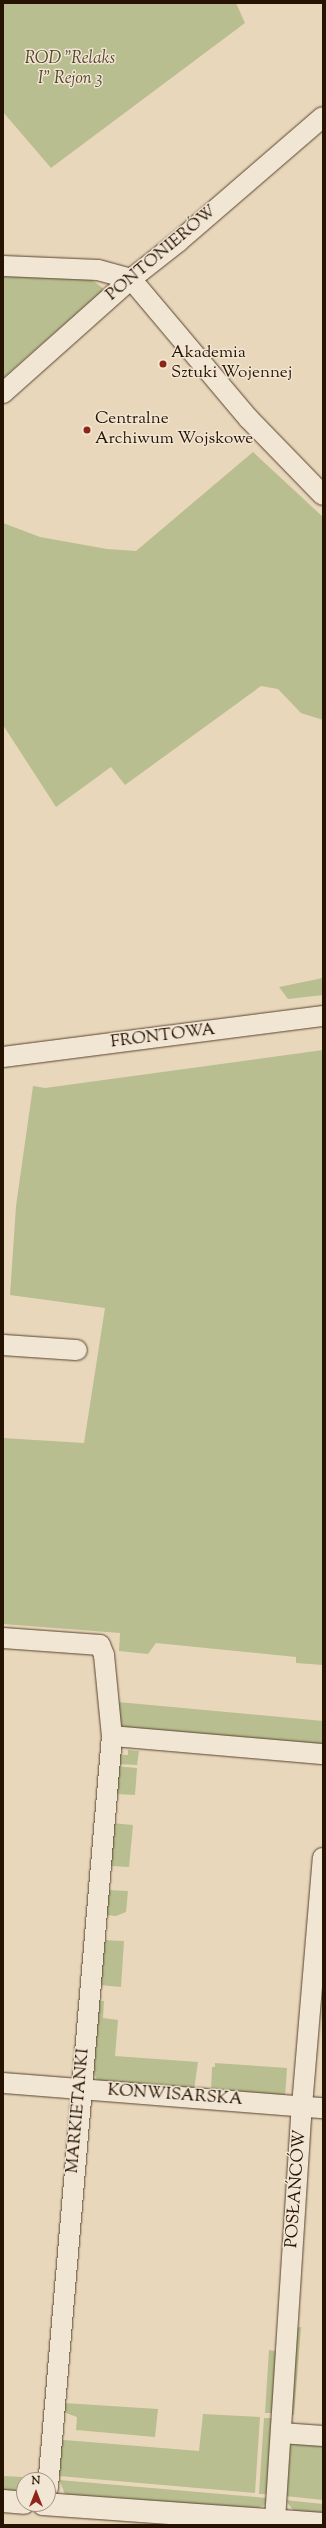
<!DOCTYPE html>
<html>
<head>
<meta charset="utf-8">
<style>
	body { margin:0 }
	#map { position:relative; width:326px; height:2528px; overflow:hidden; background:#e9d7bb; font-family:"Sorts Mill Goudy",serif }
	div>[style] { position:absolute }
	.green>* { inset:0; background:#b8be8f }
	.roads { filter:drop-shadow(0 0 1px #584430) drop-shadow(0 0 1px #584430) }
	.minor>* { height:20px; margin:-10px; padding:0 10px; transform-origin:10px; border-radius:10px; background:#f1e5d3 }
	.secondary>* { height:22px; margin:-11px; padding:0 11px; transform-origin:11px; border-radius:11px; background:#f1e5d3 }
	.dots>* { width:11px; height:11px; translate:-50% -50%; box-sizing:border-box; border:2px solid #f1e5d3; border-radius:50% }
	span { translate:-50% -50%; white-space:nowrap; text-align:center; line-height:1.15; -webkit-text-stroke:3px #f1e5d3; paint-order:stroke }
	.park-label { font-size:17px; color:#52462c; font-style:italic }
	.street-label { font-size:17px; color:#271302 }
	.poi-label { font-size:17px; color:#271302 }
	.left { translate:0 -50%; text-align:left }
	.frame { position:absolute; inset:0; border:4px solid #271302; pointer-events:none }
	.north { position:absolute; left:16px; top:2472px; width:40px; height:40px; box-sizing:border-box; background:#f1e5d3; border:1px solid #a0917f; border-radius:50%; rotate:0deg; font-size:11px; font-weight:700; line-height:16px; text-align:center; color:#271302 }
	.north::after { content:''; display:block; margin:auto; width:14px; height:18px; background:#8f2418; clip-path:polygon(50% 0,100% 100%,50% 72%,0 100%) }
</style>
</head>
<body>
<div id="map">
	<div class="green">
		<i style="clip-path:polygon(3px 3px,236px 3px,245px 23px,51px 168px,3px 112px)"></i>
		<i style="clip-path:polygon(3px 276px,91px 279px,104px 289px,3px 378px)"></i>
		<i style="clip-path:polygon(253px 452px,323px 517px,323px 720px,301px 713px,278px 689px,261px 686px,125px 785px,111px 767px,56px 807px,3px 725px,3px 523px,40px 537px,107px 549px,136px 551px)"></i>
		<i style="clip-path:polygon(323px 978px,323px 995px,288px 999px,279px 987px)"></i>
		<i style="clip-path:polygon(323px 1050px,323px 1665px,296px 1663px,296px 1657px,156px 1643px,148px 1654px,119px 1651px,120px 1633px,3px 1624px,3px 1438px,84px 1443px,105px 1308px,10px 1295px,16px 1206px,33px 1086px,45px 1088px)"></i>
		<i style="clip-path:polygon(118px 1702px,323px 1721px,323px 1747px,123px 1728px,119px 1726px)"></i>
		<i style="clip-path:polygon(128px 1750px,139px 1751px,137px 1765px,115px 1764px,118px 1755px,128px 1755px)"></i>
		<i style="clip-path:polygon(115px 1766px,137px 1768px,135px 1795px,116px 1794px)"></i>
		<i style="clip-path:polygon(111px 1823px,133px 1825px,129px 1867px,111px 1866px)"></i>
		<i style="clip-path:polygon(108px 1890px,128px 1891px,126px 1912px,116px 1916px,106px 1915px)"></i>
		<i style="clip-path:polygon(102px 1940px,124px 1941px,121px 1987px,100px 1985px)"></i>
		<i style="clip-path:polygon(97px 2001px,104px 2001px,103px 2018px,118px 2020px,115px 2056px,198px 2062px,194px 2090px,98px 2081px,93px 2073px)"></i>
		<i style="clip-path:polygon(215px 2063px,287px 2068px,285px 2097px,211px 2092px,212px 2067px,215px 2067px)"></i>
		<i style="clip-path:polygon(301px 2327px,294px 2415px,289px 2415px,295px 2328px)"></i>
		<i style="clip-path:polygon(269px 2350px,276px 2351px,273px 2413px,265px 2413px)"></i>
		<i style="clip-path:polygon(64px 2403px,158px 2409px,155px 2437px,76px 2430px,77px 2417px,63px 2412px)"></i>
		<i style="clip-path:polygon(203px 2414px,260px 2417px,255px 2493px,59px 2476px,61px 2440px,64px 2440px,199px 2451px)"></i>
		<i style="clip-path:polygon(264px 2418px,273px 2418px,268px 2494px,259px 2494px)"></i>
		<i style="clip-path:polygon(296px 2442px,323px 2443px,323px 2500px,285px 2496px,287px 2448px)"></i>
		<i style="clip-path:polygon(3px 2476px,41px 2478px,24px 2480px,24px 2492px,3px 2491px)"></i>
		<i style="clip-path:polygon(59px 2480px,267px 2498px,265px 2505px,254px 2509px,69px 2496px,65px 2494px)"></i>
		<i style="clip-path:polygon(285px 2500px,323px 2504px,323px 2514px,295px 2512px)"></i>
	</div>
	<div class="roads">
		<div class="minor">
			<i style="left:3px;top:266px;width:95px;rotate:2.4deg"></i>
			<i style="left:98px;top:270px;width:34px;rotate:15deg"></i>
			<i style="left:131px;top:279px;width:183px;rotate:49.9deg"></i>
			<i style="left:249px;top:419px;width:106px;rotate:45.8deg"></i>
			<i style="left:3px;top:393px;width:171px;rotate:-41.7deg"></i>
			<i style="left:131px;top:279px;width:60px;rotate:-38.2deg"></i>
			<i style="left:178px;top:242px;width:191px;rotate:-40.8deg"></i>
			<i style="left:3px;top:1057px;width:323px;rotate:-7.3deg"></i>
			<i style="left:3px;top:1345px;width:74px;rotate:3.9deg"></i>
			<i style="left:3px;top:1638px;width:97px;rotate:4.1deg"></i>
			<i style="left:100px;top:1645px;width:11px;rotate:68deg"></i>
			<i style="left:104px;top:1655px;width:81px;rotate:84.4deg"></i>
			<i style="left:112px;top:1736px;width:754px;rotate:94.87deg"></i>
			<i style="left:112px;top:1736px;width:212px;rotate:4.9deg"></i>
			<i style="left:3px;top:2083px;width:321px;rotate:4.5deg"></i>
			<i style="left:281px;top:2433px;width:42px;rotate:4.1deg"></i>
			<i style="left:275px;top:2520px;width:403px;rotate:-86.3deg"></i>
			<i style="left:301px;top:2118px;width:261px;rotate:-85.2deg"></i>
		</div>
		<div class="secondary">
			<i style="left:3px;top:2501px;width:21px;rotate:5deg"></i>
			<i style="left:43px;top:2504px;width:281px;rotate:4.1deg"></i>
		</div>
	</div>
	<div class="dots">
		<i style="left:163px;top:364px;background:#8f2418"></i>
		<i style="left:87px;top:430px;background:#8f2418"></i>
	</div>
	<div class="park-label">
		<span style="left:70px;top:70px">ROD "Relaks<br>I" Rejon 3</span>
	</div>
	<div class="street-label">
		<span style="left:162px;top:254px;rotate:-40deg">PONTONIERÓW</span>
		<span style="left:163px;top:1037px;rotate:-7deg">FRONTOWA</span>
		<span style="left:175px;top:2096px;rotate:4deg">KONWISARSKA</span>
		<span style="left:79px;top:2111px;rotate:-85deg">MARKIETANKI</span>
		<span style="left:297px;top:2189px;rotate:-86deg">POSŁAŃCÓW</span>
	</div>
	<div class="poi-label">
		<span class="left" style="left:171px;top:364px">Akademia<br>Sztuki Wojennej</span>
		<span class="left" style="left:95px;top:430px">Centralne<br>Archiwum Wojskowe</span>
	</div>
	<div class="frame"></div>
	<div class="north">N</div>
</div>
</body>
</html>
